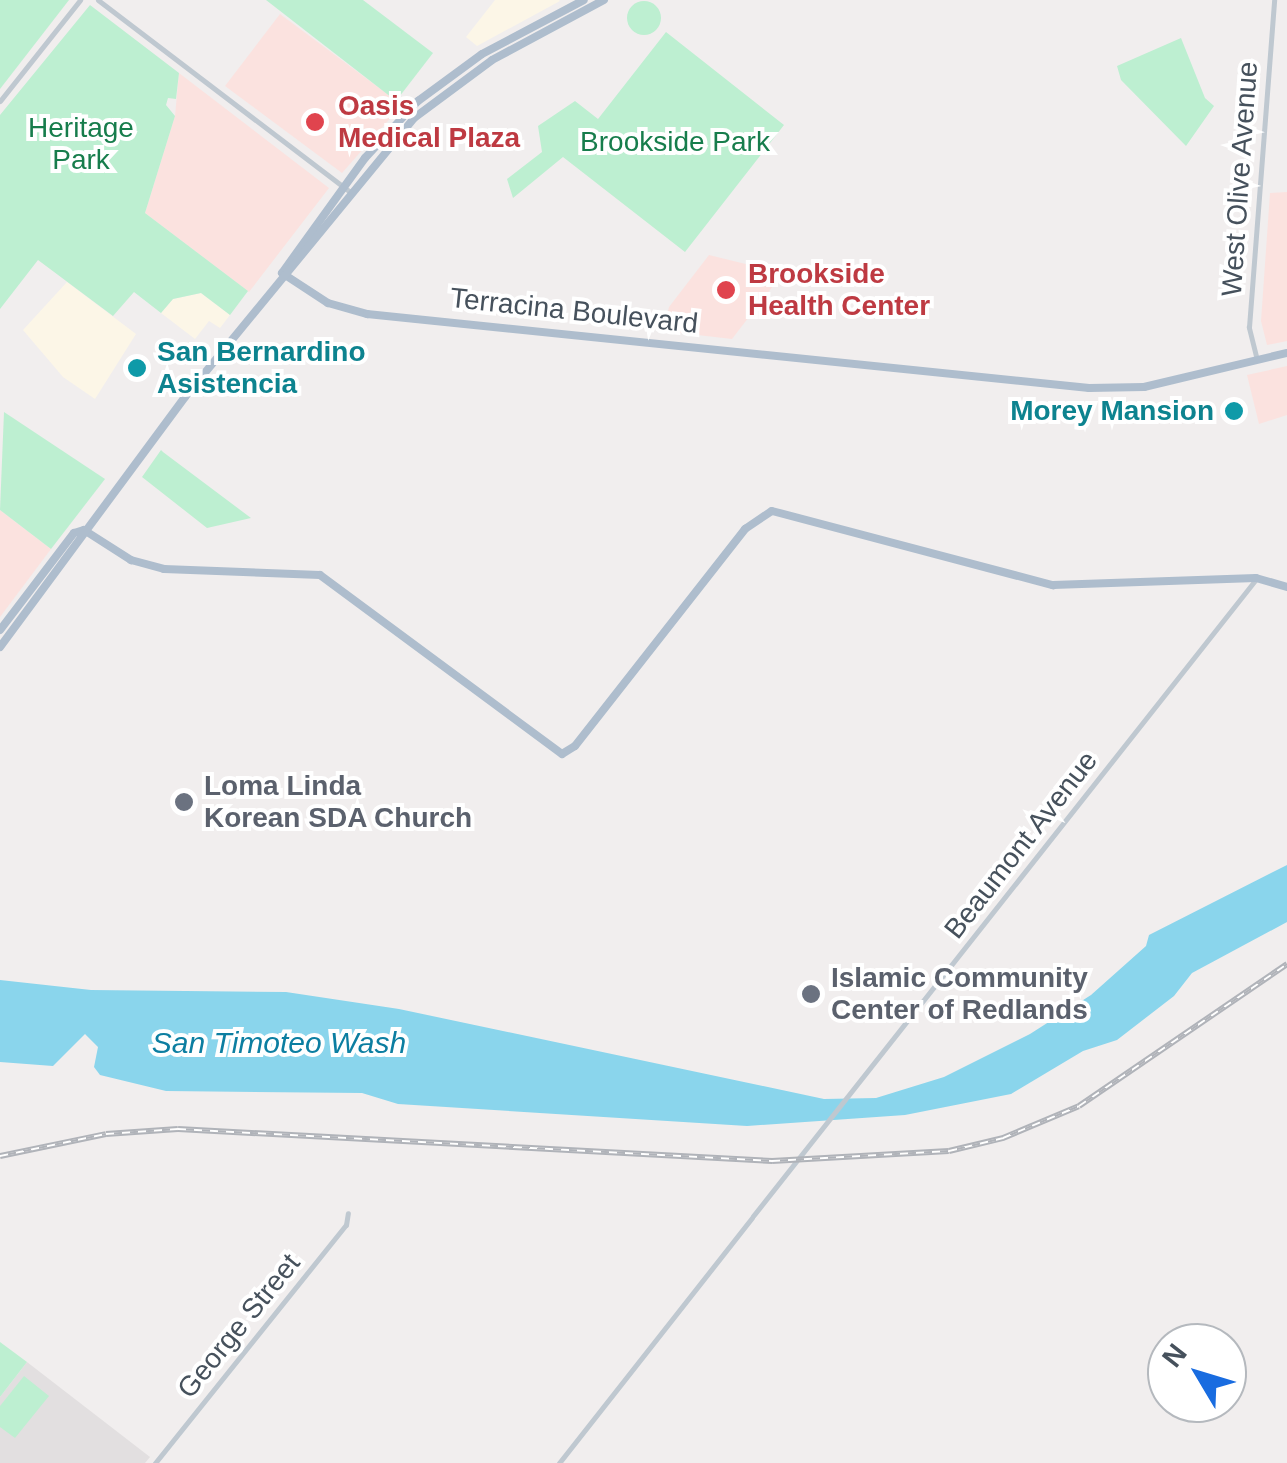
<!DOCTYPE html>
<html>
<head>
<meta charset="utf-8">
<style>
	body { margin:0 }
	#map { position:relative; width:1287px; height:1463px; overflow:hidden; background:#f1eeee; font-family:Helvetica,sans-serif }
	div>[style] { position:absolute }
	.commercial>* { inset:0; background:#fcf6e7 }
	.education>* { inset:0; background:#e2dfe0 }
	.medical>* { inset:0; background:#fbe2df }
	.green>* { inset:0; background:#bdefd1 }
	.round { border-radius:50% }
	.water>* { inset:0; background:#8ad5ec }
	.minor>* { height:5px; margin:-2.5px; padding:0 2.5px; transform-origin:2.5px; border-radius:2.5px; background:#bfc8d0 }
	.major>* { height:8px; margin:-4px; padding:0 4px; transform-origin:4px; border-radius:4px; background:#aebdcd }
	.rail>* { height:6px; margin-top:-3px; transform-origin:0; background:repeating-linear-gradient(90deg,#fff 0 8px,#b0b3b9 0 16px); box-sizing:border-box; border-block:2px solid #b0b3b9 }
	.dots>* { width:28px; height:28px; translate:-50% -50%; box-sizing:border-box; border:5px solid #fff; border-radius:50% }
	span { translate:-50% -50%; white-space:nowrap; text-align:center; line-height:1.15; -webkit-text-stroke:8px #fff; paint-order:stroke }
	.health-label { font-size:28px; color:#be3a42; font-weight:700 }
	.left { translate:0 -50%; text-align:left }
	.park-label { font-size:28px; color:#177d4c }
	.street-label { font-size:28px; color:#46515c }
	.culture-label { font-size:28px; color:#0d838f; font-weight:700 }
	.right { translate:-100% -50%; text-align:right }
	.worship-label { font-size:28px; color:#5b616d; font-weight:700 }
	.water-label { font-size:30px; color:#0c7ea1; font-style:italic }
	.north { position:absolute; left:1147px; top:1323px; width:100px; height:100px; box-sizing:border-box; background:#fff; border:2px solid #b5b9be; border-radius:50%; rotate:308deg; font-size:28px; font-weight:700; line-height:40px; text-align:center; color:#46515c }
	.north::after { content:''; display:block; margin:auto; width:35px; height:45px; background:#196ce0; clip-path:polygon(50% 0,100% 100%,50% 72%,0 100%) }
</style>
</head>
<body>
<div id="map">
	<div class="commercial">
		<i style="clip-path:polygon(495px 0,559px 0,560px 1px,477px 46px,466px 37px)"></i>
		<i style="clip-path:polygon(67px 282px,136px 334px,95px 399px,63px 377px,23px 330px)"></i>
		<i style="clip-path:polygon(201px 293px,230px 315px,220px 328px,209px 321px,195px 339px,161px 313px,173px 299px)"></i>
	</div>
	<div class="education">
		<i style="clip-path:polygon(27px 1362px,150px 1457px,145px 1463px,0 1463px,0 1397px)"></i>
	</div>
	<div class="medical">
		<i style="clip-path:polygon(280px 14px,402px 105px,342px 173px,225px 86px)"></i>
		<i style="clip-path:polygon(179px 73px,329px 188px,249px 292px,145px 213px,175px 116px)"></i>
		<i style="clip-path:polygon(1287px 192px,1287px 341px,1267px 345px,1261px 321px,1270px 193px)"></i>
		<i style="clip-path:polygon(709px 255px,783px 273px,732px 339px,663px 331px,669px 307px)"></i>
		<i style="clip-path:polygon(1287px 366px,1287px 415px,1259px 424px,1247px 375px)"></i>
		<i style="clip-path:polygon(0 510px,51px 549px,0 617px)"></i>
	</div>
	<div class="green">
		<i style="clip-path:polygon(0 0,69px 0,0 89px)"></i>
		<i style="clip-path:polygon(266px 0,363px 0,433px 53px,396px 101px)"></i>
		<i class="round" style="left:627px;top:1px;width:34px;height:34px"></i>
		<i style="clip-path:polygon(90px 5px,179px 73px,176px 99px,168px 98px,166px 105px,175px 116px,145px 213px,248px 291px,230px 315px,201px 293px,173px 299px,161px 313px,134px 292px,113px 316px,38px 260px,0 309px,0 115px)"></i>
		<i style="clip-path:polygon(666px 32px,784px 125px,685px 252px,563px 157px,513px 198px,507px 179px,542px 152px,538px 126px,575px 101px,598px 119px)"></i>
		<i style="clip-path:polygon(1181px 38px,1205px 98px,1214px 106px,1186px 146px,1121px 80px,1117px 66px)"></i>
		<i style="clip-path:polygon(4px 412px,105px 479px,51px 549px,0 510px)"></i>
		<i style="clip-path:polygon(161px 450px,163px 452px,251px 518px,207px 528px,142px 477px)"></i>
		<i style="clip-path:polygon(0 1342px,27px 1362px,0 1397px)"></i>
		<i style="clip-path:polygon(24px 1376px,49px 1396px,15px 1438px,0 1427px,0 1406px)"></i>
	</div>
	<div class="water">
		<i style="clip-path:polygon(1287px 865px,1287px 922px,1192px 973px,1174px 996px,1117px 1040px,1083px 1051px,1011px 1094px,905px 1115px,747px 1126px,398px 1104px,362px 1093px,166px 1091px,100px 1075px,94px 1067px,98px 1047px,85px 1034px,53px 1066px,0 1062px,0 980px,91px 990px,286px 992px,399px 1009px,824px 1099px,876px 1098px,944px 1077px,1030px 1034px,1091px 995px,1146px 946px,1149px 935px)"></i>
	</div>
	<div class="minor">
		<i style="left:98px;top:0;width:317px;rotate:37.3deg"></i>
		<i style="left:0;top:101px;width:129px;rotate:-51.6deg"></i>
		<i style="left:1257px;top:360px;width:34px;rotate:-104deg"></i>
		<i style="left:1249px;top:327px;width:328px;rotate:-85.6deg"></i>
		<i style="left:753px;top:1216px;width:812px;rotate:-51.7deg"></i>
		<i style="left:155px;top:1463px;width:305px;rotate:-51.3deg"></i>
		<i style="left:346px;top:1225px;width:12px;rotate:-81deg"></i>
		<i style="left:559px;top:1463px;width:312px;rotate:-51.8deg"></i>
	</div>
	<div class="major">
		<i style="left:282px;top:273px;width:55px;rotate:33.1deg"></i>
		<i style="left:328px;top:303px;width:41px;rotate:15.8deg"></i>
		<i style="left:367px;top:314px;width:726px;rotate:5.85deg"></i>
		<i style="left:1089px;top:388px;width:55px;rotate:-1deg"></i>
		<i style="left:1144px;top:387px;width:147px;rotate:-13.4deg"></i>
		<i style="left:282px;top:273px;width:142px;rotate:-54.2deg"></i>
		<i style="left:365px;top:158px;width:78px;rotate:-47.1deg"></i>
		<i style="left:418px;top:101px;width:79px;rotate:-36.3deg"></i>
		<i style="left:482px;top:54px;width:115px;rotate:-27.9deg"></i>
		<i style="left:84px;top:530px;width:56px;rotate:32.6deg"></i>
		<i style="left:131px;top:560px;width:34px;rotate:15deg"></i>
		<i style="left:164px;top:569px;width:156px;rotate:2.2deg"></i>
		<i style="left:320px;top:575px;width:301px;rotate:36.5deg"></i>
		<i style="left:562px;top:754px;width:15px;rotate:-32deg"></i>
		<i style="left:575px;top:746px;width:276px;rotate:-51.9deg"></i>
		<i style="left:745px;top:529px;width:32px;rotate:-34deg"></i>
		<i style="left:772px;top:511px;width:291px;rotate:14.8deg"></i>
		<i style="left:1053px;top:585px;width:203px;rotate:-2deg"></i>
		<i style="left:1256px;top:578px;width:32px;rotate:16deg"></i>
		<i style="left:0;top:630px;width:122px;rotate:-52.7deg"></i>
		<i style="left:74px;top:533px;width:10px;rotate:-17deg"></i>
		<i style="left:0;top:647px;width:311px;rotate:-53.5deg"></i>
		<i style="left:185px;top:397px;width:361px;rotate:-50.6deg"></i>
		<i style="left:414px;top:118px;width:97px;rotate:-36.6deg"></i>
		<i style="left:492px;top:60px;width:127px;rotate:-28.2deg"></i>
	</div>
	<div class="rail">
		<i style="left:0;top:1156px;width:108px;rotate:-11.7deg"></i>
		<i style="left:106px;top:1134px;width:72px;rotate:-4deg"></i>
		<i style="left:178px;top:1129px;width:595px;rotate:3.08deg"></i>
		<i style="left:772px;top:1161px;width:177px;rotate:-3.2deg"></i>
		<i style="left:949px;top:1151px;width:56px;rotate:-13.5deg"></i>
		<i style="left:1003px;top:1138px;width:82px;rotate:-22.8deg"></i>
		<i style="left:1079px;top:1106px;width:252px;rotate:-34.3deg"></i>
	</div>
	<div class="dots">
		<i style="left:315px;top:122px;background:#e0444e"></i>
		<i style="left:726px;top:290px;background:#e0444e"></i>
		<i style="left:137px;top:368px;background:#0f9aa8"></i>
		<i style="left:1234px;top:411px;background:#0f9aa8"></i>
		<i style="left:184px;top:802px;background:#6b7280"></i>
		<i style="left:811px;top:994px;background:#6b7280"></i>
	</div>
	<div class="health-label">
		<span class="left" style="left:338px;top:122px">Oasis<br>Medical Plaza</span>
		<span class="left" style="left:748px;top:290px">Brookside<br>Health Center</span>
	</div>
	<div class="park-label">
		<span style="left:81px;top:144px">Heritage<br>Park</span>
		<span style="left:675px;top:142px">Brookside Park</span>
	</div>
	<div class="street-label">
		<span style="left:1240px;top:179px;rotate:-86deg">West Olive Avenue</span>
		<span style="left:574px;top:311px;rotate:6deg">Terracina Boulevard</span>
		<span style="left:1021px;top:845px;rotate:-52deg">Beaumont Avenue</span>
		<span style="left:239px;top:1326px;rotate:-51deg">George Street</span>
	</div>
	<div class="culture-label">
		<span class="left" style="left:157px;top:368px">San Bernardino<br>Asistencia</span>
		<span class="right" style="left:1214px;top:411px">Morey Mansion</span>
	</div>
	<div class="worship-label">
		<span class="left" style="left:204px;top:802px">Loma Linda<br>Korean SDA Church</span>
		<span class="left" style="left:831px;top:994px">Islamic Community<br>Center of Redlands</span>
	</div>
	<div class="water-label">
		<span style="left:279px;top:1043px">San Timoteo Wash</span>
	</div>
	<div class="north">N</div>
</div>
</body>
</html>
